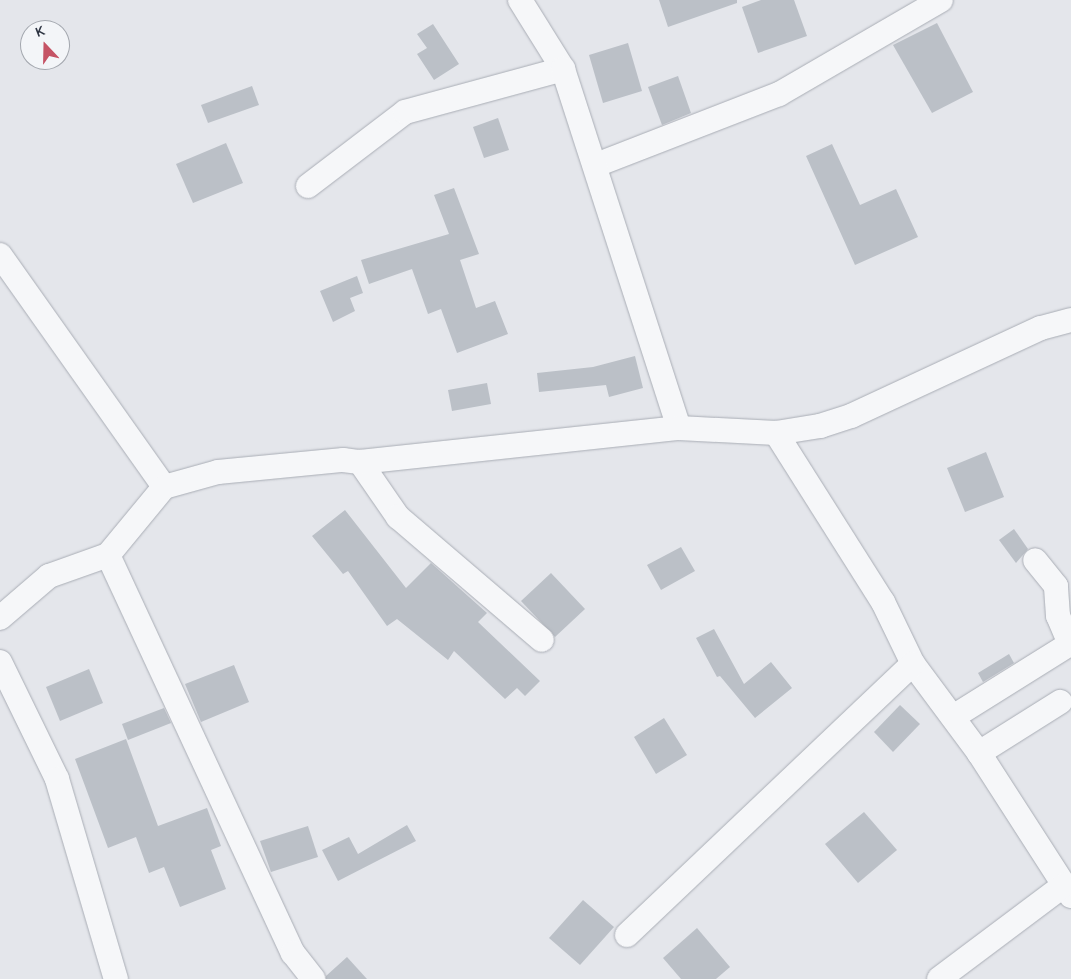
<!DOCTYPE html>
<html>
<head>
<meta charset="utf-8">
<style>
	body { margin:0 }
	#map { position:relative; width:1071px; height:979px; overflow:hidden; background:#e4e6eb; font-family:Karla,sans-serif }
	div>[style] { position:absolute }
	.building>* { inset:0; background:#bbc0c7 }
	.roads { filter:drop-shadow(0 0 1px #a9adb5) drop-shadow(0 0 1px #a9adb5) }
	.street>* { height:24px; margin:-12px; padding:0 12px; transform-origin:12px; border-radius:12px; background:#f6f7f9 }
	span { translate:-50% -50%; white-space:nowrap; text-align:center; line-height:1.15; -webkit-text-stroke:5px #f3f5f8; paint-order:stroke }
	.north { position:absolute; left:20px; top:20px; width:50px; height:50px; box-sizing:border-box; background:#f3f5f8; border:1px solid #a4a8af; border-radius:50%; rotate:339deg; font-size:14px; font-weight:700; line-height:20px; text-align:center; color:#2d3442 }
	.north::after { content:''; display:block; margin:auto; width:18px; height:22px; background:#c55365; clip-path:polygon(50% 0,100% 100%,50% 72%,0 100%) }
</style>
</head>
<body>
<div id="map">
	<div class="building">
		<i style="clip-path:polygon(659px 0,737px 0,737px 3px,668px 27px)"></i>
		<i style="clip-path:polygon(761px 0,794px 0,807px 36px,758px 53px,742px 7px)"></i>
		<i style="clip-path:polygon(937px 23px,973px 92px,932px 113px,893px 45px)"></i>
		<i style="clip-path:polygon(433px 24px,459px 64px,434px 80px,417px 54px,427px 48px,417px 34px)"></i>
		<i style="clip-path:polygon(628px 43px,642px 91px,603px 103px,589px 55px)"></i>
		<i style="clip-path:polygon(678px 76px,691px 113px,662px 125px,648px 87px)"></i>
		<i style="clip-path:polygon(252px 86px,259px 105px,208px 123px,201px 105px)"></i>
		<i style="clip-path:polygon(498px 118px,509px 150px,484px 158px,473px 127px)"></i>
		<i style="clip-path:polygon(226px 143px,243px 183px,193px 203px,176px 164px)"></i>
		<i style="clip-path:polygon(832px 144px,860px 205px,896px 189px,918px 237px,855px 265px,806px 156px)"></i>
		<i style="clip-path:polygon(454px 188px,479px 254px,460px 260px,476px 308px,495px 301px,508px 334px,457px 353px,441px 309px,428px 314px,412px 269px,369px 284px,361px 260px,449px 234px,434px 195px)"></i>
		<i style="clip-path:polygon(357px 276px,363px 293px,350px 298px,355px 311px,333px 322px,320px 291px)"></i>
		<i style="clip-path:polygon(635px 356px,643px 388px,609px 397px,606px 385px,539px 392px,537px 373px,593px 367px)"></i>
		<i style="clip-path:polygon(487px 383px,491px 404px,452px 411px,448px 390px)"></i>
		<i style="clip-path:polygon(986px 452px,1004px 497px,965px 512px,947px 468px)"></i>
		<i style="clip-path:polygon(345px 510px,406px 588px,431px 563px,487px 613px,478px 622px,540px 681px,525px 696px,517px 688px,505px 699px,454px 651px,448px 660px,397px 619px,387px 626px,348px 571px,343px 574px,312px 536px)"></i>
		<i style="clip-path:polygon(1014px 529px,1028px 549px,1016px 563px,999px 540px)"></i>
		<i style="clip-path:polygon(681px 547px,695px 571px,661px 590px,647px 565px)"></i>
		<i style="clip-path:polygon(551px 573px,585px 609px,555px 637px,521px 601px)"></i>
		<i style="clip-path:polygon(714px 629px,744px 684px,771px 662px,792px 688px,755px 718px,720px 676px,717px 677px,696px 638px)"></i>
		<i style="clip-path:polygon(1009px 654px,1014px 663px,983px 682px,978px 673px)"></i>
		<i style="clip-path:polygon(234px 665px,249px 702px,201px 722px,185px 684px)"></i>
		<i style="clip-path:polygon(89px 669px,103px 703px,60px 721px,46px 687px)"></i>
		<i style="clip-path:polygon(900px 705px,920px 724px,893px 752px,874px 732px)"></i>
		<i style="clip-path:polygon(164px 708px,171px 723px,128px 740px,122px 724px)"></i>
		<i style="clip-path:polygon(664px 718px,687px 755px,656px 774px,634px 737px)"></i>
		<i style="clip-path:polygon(126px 739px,158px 826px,207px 808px,221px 846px,211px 850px,226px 889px,180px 907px,164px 867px,149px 873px,136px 837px,108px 848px,75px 759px)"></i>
		<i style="clip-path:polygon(864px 812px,897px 850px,858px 883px,825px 844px)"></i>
		<i style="clip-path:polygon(407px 825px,416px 841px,338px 881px,322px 850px,349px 837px,358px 854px)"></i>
		<i style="clip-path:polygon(308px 826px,318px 857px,271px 872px,260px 841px)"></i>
		<i style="clip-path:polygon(583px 900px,614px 927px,580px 965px,549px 938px)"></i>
		<i style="clip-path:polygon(697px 928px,730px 967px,716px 979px,681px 979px,663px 958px)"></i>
		<i style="clip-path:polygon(347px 957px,367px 979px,326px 979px,326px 976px)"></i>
	</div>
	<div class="roads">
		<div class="street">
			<i style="left:520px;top:0;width:81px;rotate:58.1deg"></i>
			<i style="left:596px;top:165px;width:196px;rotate:-21.2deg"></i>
			<i style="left:779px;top:94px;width:187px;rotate:-30.1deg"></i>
			<i style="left:308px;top:186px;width:122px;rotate:-37.3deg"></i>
			<i style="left:405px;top:112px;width:164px;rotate:-15.2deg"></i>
			<i style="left:563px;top:69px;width:377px;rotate:72.1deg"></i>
			<i style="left:0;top:255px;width:284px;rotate:54.7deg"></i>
			<i style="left:776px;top:433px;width:200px;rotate:57.7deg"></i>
			<i style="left:883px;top:602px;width:69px;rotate:64.2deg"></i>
			<i style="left:913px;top:664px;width:111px;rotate:53.4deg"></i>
			<i style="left:979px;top:753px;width:170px;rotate:57.2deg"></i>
			<i style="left:360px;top:462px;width:67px;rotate:55.4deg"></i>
			<i style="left:398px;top:517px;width:189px;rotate:40.5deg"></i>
			<i style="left:108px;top:555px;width:439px;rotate:65.1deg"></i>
			<i style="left:293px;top:953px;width:33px;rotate:52deg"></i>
			<i style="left:0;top:618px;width:65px;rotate:-40.6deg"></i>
			<i style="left:49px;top:576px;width:63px;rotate:-19.6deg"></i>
			<i style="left:108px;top:555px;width:88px;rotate:-50.5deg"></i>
			<i style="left:164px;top:487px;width:56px;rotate:-15.5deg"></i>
			<i style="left:218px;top:472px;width:126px;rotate:-5.5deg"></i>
			<i style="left:343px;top:460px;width:17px;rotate:7deg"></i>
			<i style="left:360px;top:462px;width:321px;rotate:-6.1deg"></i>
			<i style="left:679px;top:428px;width:97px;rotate:3deg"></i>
			<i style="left:776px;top:433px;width:45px;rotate:-9deg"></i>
			<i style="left:820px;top:426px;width:33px;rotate:-18deg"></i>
			<i style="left:851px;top:416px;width:209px;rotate:-24.9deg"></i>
			<i style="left:1041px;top:328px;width:31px;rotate:-15deg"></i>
			<i style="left:0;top:662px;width:130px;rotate:64deg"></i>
			<i style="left:57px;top:779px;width:209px;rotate:73.6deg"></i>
			<i style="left:953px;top:717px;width:138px;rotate:-32deg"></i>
			<i style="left:1070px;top:644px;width:30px;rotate:-113deg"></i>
			<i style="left:1058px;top:616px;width:30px;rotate:-94deg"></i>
			<i style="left:1056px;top:586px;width:33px;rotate:-129deg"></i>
			<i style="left:979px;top:753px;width:96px;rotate:-32.2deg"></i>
			<i style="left:627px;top:935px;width:394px;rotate:-43.5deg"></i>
			<i style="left:939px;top:979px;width:156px;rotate:-36.9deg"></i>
		</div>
	</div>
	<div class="north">K</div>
</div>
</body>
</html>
